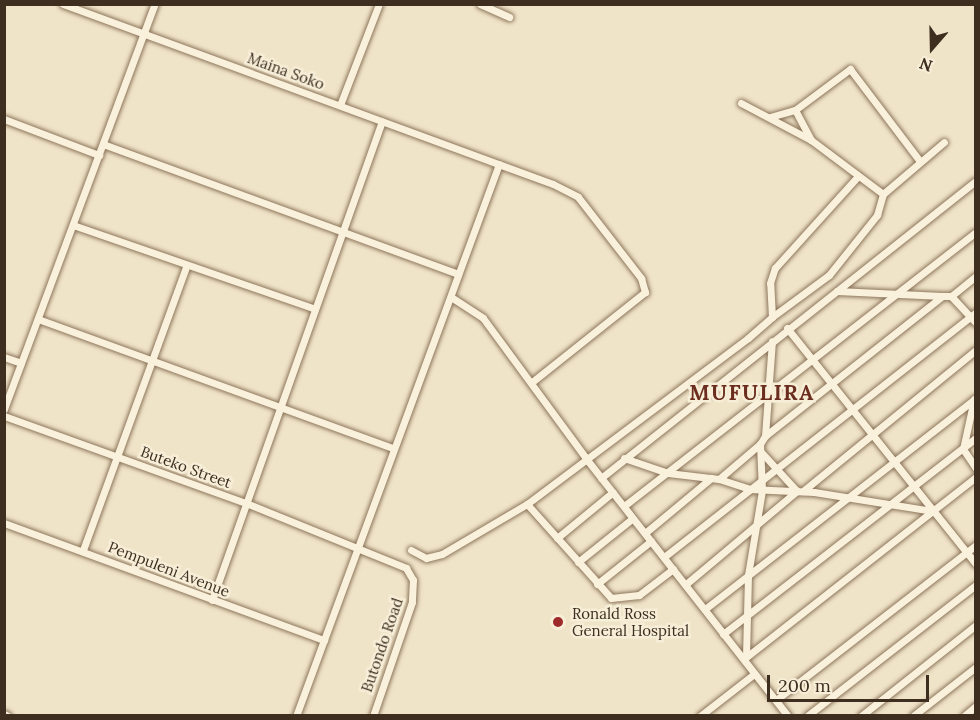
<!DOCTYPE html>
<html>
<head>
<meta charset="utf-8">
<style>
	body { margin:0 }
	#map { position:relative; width:980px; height:720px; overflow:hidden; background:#f0e4c8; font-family:Lora,serif }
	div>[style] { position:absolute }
	.roads { filter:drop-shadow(0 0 2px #8d765c) drop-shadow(0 0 2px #8d765c) }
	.minor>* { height:7px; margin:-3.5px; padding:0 3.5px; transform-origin:3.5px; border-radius:3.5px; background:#faf1dc }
	.dots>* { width:16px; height:16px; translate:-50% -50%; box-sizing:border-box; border:3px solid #f7eed8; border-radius:50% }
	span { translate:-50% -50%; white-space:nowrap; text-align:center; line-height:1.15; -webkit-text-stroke:5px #f7eed8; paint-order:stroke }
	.street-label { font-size:15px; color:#3d2e20 }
	.poi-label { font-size:15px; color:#3d2e20 }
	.left { translate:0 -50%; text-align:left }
	.district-label { font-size:21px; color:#6b2e1e; font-weight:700; letter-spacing:1.5px }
	.frame { position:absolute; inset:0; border:6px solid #3d2e20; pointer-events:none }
	.north { position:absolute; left:902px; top:18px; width:60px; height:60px; -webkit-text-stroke:4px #f7eed8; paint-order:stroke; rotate:200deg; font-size:16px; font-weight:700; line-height:24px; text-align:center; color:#3d2e20 }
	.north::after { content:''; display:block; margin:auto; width:21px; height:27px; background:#3d2e20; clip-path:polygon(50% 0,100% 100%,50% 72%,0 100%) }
	.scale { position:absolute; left:767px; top:675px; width:162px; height:27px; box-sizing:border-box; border:3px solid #3d2e20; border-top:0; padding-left:8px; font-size:18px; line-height:21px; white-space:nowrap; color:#3d2e20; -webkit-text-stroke:4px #f7eed8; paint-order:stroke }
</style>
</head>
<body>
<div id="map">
	<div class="roads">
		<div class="minor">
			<i style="left:63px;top:4px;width:522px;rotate:20.17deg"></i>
			<i style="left:553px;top:184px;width:28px;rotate:27deg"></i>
			<i style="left:578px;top:197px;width:103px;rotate:52.1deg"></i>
			<i style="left:641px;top:278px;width:15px;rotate:74deg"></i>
			<i style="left:645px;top:292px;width:144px;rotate:141.5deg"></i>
			<i style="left:480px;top:4px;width:32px;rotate:24deg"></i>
			<i style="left:741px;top:103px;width:79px;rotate:27.9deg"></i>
			<i style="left:340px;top:105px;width:108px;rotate:-68.9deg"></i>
			<i style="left:770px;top:117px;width:26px;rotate:-16deg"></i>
			<i style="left:795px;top:110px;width:69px;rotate:-36.7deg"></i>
			<i style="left:850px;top:69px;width:114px;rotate:52.8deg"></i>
			<i style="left:4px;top:119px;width:102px;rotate:20.8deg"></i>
			<i style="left:103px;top:144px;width:378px;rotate:20.1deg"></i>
			<i style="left:883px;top:194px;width:80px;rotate:-40.4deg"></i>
			<i style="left:73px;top:225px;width:256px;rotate:19.1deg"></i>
			<i style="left:976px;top:276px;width:32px;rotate:141deg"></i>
			<i style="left:951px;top:296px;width:37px;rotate:47deg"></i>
			<i style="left:837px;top:291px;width:105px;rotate:2.7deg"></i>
			<i style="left:451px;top:297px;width:38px;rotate:33deg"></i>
			<i style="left:483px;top:318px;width:177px;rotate:53.7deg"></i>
			<i style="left:588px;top:461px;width:324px;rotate:51.9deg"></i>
			<i style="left:772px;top:317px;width:71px;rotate:-36.4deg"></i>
			<i style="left:829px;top:275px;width:77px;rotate:-51.3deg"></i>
			<i style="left:877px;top:215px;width:22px;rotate:-74deg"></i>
			<i style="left:883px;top:194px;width:90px;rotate:-143.1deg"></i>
			<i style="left:811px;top:140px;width:34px;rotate:-118deg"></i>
			<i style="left:38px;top:319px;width:378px;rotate:20deg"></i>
			<i style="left:787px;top:328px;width:302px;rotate:51.3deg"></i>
			<i style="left:4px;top:357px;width:18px;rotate:19deg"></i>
			<i style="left:974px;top:399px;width:51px;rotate:102.4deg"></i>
			<i style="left:963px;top:449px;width:23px;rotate:56deg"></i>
			<i style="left:4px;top:409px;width:432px;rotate:-69.6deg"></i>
			<i style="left:4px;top:416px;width:257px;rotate:19.8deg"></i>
			<i style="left:246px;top:503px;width:173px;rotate:22.1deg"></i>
			<i style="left:406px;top:568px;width:14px;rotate:60deg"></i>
			<i style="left:413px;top:580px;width:22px;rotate:93deg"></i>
			<i style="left:412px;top:602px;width:120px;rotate:108.9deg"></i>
			<i style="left:765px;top:436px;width:226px;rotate:-38.3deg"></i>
			<i style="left:942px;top:296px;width:9px"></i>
			<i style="left:762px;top:453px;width:52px;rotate:47.4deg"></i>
			<i style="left:624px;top:458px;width:46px;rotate:18.8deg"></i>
			<i style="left:668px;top:473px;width:51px;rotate:6.7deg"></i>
			<i style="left:719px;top:479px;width:33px;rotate:18deg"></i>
			<i style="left:750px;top:489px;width:64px;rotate:2.7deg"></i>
			<i style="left:814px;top:492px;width:121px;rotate:9.1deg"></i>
			<i style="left:601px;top:478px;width:478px;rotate:-38.4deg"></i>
			<i style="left:719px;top:479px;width:54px;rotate:-40.5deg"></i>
			<i style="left:803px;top:491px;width:223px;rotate:-39.2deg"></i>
			<i style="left:527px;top:504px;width:126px;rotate:48.2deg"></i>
			<i style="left:611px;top:598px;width:28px;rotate:-6deg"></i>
			<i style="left:639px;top:595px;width:43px;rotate:-37.4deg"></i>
			<i style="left:624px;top:506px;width:446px;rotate:-37.9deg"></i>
			<i style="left:4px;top:523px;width:341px;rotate:20.1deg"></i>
			<i style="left:645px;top:533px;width:86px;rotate:-39.8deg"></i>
			<i style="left:557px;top:538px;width:72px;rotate:-39.4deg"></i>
			<i style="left:83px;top:550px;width:303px;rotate:-70deg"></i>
			<i style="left:411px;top:550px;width:17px;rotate:28deg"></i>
			<i style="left:426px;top:558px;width:16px;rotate:-14deg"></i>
			<i style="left:442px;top:554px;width:99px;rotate:-30.5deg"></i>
			<i style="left:527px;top:504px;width:276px;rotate:-36.9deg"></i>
			<i style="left:748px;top:338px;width:32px;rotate:-41deg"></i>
			<i style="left:772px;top:317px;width:34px;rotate:-93deg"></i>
			<i style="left:770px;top:283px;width:16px;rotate:-72deg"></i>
			<i style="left:775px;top:268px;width:124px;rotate:-47.9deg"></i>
			<i style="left:664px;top:557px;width:397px;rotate:-38.1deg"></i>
			<i style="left:578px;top:562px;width:70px;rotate:-38.7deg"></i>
			<i style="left:597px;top:584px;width:69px;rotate:-38.5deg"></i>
			<i style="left:686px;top:584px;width:145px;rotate:-40deg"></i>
			<i style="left:212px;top:600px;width:508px;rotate:-70.46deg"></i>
			<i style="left:705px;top:609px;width:343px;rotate:-37.9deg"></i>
			<i style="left:723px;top:634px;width:320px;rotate:-37.8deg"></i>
			<i style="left:746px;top:657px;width:82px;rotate:-88.6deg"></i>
			<i style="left:748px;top:575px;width:86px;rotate:-80.6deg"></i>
			<i style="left:762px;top:490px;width:46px;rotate:-92.5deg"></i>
			<i style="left:760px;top:444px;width:9px;rotate:-58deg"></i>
			<i style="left:765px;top:436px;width:95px;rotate:-85.8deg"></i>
			<i style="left:745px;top:658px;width:293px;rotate:-38.1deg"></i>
			<i style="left:776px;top:700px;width:253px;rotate:-37.8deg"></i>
			<i style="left:4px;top:714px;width:4px;rotate:27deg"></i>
			<i style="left:296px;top:716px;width:588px;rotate:-69.81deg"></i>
			<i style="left:700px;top:716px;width:68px;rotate:-37.9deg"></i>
			<i style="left:807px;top:716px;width:214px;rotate:-37.8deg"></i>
			<i style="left:861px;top:716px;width:147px;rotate:-38.4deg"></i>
			<i style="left:913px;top:716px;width:80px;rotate:-37.9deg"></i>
			<i style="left:964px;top:716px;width:16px;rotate:-40deg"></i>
		</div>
	</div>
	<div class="dots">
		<i style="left:558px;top:622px;background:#9e2a2b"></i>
	</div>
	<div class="street-label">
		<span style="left:286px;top:71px;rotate:20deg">Maina Soko</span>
		<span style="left:186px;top:467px;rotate:20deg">Buteko Street</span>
		<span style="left:169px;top:569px;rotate:21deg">Pempuleni Avenue</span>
		<span style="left:382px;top:645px;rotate:-71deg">Butondo Road</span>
	</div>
	<div class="poi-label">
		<span class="left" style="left:572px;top:622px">Ronald Ross<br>General Hospital</span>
	</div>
	<div class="district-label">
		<span style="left:752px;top:393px">MUFULIRA</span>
	</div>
	<div class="frame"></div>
	<div class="north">N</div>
	<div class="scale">200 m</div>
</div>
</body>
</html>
